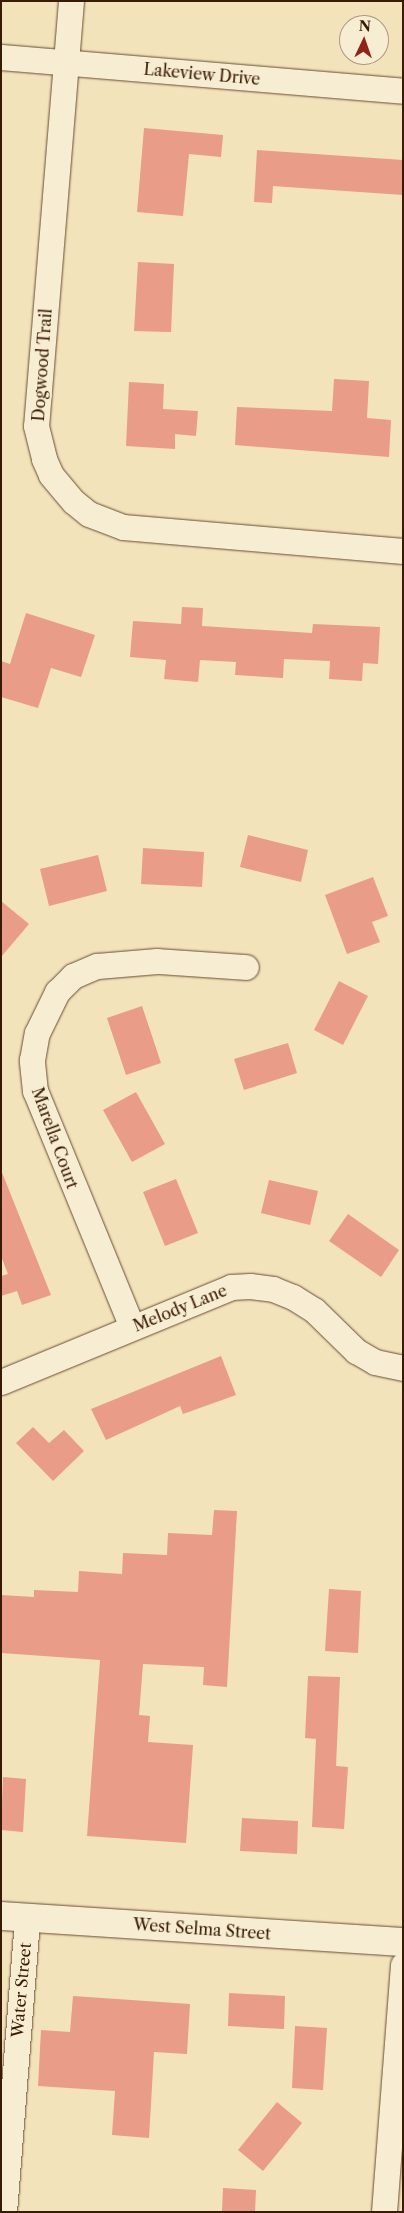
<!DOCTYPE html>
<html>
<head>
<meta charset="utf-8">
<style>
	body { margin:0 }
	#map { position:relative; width:404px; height:2213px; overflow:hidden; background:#f3e3ba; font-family:"Libre Caslon Text",serif }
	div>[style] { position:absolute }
	.building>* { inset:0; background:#e99c88 }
	.roads { filter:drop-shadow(0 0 1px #684d32) drop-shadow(0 0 1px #684d32) }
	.minor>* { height:25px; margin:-12.5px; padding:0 12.5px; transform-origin:12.5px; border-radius:12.5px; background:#f7edd2 }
	.tertiary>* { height:28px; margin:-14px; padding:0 14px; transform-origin:14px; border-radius:14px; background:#f7edd2 }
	span { translate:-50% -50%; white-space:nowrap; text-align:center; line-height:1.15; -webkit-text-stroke:4px #f7edd2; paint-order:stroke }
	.street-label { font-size:16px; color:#391b04 }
	.frame { position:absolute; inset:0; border:2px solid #391b04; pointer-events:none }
	.north { position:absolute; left:339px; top:15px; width:50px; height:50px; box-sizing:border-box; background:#f7edd2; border:1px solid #ab9980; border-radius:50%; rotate:3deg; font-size:14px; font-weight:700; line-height:20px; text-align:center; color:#391b04 }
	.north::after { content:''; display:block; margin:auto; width:18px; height:22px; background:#8f2418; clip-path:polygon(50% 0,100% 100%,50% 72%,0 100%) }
</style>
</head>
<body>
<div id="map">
	<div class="building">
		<i style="clip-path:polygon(144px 128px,223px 135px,221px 157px,189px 154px,183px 216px,137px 212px)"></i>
		<i style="clip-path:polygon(257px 150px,403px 160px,403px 195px,273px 186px,272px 203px,254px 202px)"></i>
		<i style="clip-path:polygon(138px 262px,174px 264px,171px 332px,134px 331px)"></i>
		<i style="clip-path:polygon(334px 379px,369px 381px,367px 418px,391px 420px,389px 457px,235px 445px,237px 407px,332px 411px)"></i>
		<i style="clip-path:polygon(129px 382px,164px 384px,163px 409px,198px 411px,196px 436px,175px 434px,175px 449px,126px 446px)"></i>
		<i style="clip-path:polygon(182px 607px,203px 608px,202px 626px,312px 633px,313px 624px,380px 627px,378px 664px,363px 663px,362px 681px,329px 679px,330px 661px,284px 659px,283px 678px,235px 675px,236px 662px,200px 660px,198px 682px,164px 679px,166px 660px,130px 657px,133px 621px,181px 624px)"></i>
		<i style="clip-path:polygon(26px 613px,95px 635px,81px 677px,51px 668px,38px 708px,1px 697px,1px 661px,10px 664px)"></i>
		<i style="clip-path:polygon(248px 835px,308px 850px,301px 882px,240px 867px)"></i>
		<i style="clip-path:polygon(143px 848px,204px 852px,202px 887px,141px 884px)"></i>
		<i style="clip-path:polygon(98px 855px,107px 891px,49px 906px,40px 869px)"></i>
		<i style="clip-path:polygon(373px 877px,388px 916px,372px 922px,380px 942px,347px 954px,325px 895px)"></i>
		<i style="clip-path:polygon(1px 901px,29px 924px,1px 957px)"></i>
		<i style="clip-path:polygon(339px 981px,368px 996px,343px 1045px,314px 1030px)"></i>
		<i style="clip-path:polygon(142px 1006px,161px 1063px,126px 1075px,107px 1018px)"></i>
		<i style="clip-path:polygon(288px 1043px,297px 1073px,244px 1090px,234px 1059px)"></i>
		<i style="clip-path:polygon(136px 1092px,165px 1144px,132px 1162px,103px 1110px)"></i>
		<i style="clip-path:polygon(1px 1170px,51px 1295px,22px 1305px,17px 1291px,1px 1296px,1px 1276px,8px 1274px,1px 1256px)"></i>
		<i style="clip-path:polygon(176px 1179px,198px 1233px,165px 1246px,143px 1192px)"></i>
		<i style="clip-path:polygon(269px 1180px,318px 1191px,310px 1225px,261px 1213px)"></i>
		<i style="clip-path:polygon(348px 1214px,399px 1250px,381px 1277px,329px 1241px)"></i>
		<i style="clip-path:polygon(221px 1356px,236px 1395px,183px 1414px,180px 1406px,106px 1440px,91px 1409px)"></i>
		<i style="clip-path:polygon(33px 1427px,49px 1443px,64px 1430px,84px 1451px,53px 1481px,16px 1443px)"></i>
		<i style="clip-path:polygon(214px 1510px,237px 1511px,227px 1687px,203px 1685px,204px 1667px,143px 1664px,139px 1715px,150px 1716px,148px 1742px,193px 1745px,186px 1843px,87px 1836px,100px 1660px,1px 1653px,1px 1595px,34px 1597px,34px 1590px,78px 1592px,79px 1571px,122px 1574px,123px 1553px,167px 1555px,168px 1533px,212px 1535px)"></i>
		<i style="clip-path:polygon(329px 1589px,361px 1591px,358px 1653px,325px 1651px)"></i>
		<i style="clip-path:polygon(308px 1676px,340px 1677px,336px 1766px,348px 1767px,344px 1829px,312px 1827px,316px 1739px,305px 1738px)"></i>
		<i style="clip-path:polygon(3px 1777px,26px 1779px,23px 1832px,1px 1830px)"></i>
		<i style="clip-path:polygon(242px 1818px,298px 1821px,297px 1854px,240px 1851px)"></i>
		<i style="clip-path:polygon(229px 1993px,285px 1996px,284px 2029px,228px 2026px)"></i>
		<i style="clip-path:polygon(73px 1996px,190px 2004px,187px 2054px,154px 2052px,149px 2138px,112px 2135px,115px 2091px,38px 2086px,41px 2030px,70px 2032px)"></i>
		<i style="clip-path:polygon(295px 2026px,327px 2028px,323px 2090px,292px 2088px)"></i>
		<i style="clip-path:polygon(277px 2102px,302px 2123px,263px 2171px,238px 2150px)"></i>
		<i style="clip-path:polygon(223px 2188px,256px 2190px,255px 2212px,222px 2212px)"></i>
	</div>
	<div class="roads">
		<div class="minor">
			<i style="left:71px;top:1px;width:426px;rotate:94.7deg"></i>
			<i style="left:36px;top:426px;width:34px;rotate:76deg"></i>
			<i style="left:44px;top:459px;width:17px;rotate:66deg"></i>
			<i style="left:51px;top:475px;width:35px;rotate:50deg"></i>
			<i style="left:74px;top:502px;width:19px;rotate:39deg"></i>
			<i style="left:89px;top:514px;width:36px;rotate:21deg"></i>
			<i style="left:123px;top:527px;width:281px;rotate:4.9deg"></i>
			<i style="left:1px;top:57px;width:403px;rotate:4.8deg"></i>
			<i style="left:132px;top:1327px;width:255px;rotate:-112.3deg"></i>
			<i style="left:35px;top:1091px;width:31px;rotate:-96deg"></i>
			<i style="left:32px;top:1060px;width:27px;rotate:-80deg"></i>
			<i style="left:37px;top:1033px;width:46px;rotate:-64deg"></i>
			<i style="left:57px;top:992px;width:23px;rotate:-45deg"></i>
			<i style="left:73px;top:976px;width:26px;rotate:-23deg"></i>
			<i style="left:97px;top:966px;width:60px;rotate:-4.8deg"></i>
			<i style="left:157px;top:961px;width:89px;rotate:3.9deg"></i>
			<i style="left:1px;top:1382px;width:249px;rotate:-22.4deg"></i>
			<i style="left:231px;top:1287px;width:19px;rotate:-3deg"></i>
			<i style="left:250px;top:1286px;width:23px;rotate:7deg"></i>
			<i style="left:273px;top:1289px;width:22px;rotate:22deg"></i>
			<i style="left:293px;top:1297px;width:25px;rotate:32deg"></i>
			<i style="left:314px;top:1310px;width:59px;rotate:44.3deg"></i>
			<i style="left:356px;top:1351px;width:22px;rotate:30deg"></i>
			<i style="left:375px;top:1362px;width:29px;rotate:12deg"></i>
			<i style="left:4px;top:2212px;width:295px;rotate:-85.5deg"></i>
			<i style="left:384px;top:2212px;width:248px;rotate:-85.6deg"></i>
		</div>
		<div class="tertiary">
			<i style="left:1px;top:1916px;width:403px;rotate:3.7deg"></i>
		</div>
	</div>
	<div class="street-label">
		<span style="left:202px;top:74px;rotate:5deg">Lakeview Drive</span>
		<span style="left:42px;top:365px;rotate:-86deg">Dogwood Trail</span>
		<span style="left:55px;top:1138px;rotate:70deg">Marella Court</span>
		<span style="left:180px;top:1308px;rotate:-22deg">Melody Lane</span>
		<span style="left:202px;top:1929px;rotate:4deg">West Selma Street</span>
		<span style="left:21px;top:1990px;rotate:-85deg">Water Street</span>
	</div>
	<div class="frame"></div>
	<div class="north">N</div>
</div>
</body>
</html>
